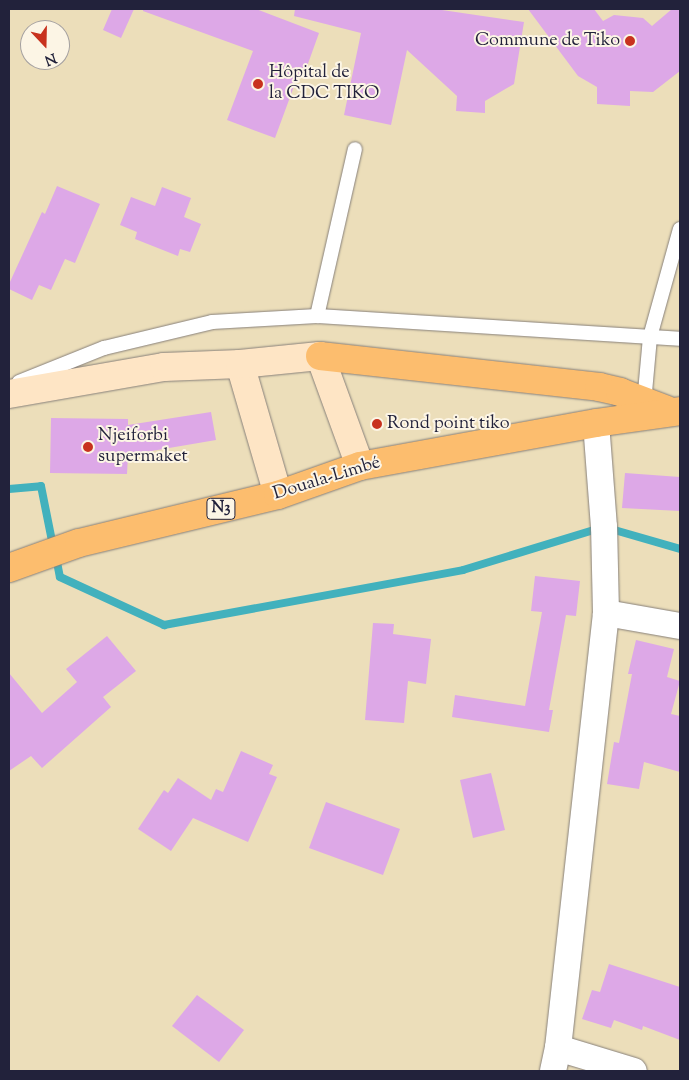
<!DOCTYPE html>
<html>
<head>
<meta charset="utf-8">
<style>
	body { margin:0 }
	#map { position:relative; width:689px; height:1080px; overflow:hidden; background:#ecdeba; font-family:"Sorts Mill Goudy",serif }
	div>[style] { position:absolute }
	.stream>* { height:8px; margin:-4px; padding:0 4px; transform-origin:4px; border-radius:4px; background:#42b1bd }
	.building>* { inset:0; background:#dda8e7 }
	.roads { filter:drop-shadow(0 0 1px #87807a) drop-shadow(0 0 1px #87807a) }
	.lane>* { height:14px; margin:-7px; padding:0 7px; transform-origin:7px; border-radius:7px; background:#fff }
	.street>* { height:26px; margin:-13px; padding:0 13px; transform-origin:13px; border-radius:13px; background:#fff }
	.secondary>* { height:28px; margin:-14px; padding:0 14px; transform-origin:14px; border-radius:14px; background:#fee5c5 }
	.highway>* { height:28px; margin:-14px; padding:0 14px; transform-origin:14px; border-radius:14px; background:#fcbd6e }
	.dots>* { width:14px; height:14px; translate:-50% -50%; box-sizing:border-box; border:2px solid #fcf5e5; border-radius:50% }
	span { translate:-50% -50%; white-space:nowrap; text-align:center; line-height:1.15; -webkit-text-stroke:4px #fcf5e5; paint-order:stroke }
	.shield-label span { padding:1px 4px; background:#fcf5e5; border:1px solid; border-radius:4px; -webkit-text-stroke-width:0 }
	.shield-label { font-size:16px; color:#22223b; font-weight:700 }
	.poi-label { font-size:18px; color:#22223b }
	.right { translate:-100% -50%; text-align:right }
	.left { translate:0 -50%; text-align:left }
	.street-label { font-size:18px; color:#22223b }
	.frame { position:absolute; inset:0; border:10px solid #22223b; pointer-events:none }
	.north { position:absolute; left:20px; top:20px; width:50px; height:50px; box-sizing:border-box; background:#fcf5e5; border:1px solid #a5a1a1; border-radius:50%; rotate:159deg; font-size:14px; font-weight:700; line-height:20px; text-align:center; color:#22223b }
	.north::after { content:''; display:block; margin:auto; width:18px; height:22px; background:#c8321e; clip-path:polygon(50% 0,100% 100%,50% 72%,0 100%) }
</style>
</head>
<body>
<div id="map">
	<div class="stream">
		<i style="left:9px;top:489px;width:32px;rotate:-5deg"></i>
		<i style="left:41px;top:486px;width:61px;rotate:78.7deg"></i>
		<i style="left:56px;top:557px;width:20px;rotate:79deg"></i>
		<i style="left:60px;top:577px;width:115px;rotate:24.8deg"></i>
		<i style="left:164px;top:625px;width:304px;rotate:-10.4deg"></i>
		<i style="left:463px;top:570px;width:147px;rotate:-17deg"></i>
		<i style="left:604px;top:527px;width:79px;rotate:16.1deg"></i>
	</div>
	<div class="building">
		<i style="clip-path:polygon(112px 9px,134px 9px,121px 38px,103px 30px)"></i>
		<i style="clip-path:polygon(143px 9px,256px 9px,319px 33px,305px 72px,300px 70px,275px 138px,227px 120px,253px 51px,143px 11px)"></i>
		<i style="clip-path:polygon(295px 9px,435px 9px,524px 22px,514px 84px,485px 101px,485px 113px,456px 111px,457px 96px,407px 50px,391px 125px,344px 115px,361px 33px,294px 16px)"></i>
		<i style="clip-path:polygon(528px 9px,594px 9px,603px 21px,614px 15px,643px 18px,652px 26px,672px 9px,680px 9px,680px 71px,653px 92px,630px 91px,630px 106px,597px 104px,597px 87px,578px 76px)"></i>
		<i style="clip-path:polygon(57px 186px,100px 204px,75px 263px,65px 259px,51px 290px,39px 285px,32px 300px,9px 289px,9px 284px,42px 212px,45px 214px)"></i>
		<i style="clip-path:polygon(162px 187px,191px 198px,184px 217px,201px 224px,190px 252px,180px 249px,178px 256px,135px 239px,137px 232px,120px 225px,131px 197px,155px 206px)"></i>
		<i style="clip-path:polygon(211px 412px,216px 440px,128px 455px,127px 474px,50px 473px,51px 418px,128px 419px,128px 425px)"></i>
		<i style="clip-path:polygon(625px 473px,680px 477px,680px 511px,622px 508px)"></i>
		<i style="clip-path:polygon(535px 576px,580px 581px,576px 616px,566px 615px,549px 710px,553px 710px,549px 732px,452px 717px,455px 695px,525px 706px,542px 612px,531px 611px)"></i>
		<i style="clip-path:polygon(373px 623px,394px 624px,393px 634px,431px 639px,426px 684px,408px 681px,404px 723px,365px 720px)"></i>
		<i style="clip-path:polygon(107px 636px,136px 671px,103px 697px,111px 707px,42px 768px,31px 756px,9px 771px,9px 673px,42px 713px,77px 682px,66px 669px)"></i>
		<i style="clip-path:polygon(636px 640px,674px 649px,667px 677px,680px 681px,671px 714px,680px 716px,680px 772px,644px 762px,639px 789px,607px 784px,614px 742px,619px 743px,632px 674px,628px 674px)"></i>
		<i style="clip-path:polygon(241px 751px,273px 765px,269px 774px,277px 777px,248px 842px,193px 818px,171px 851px,138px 829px,164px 790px,168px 793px,178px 778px,211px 800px,216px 789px,223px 792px)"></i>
		<i style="clip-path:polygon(491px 773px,505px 830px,473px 838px,460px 780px)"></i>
		<i style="clip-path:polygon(326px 802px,400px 829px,383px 875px,309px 848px)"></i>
		<i style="clip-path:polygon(609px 964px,680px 987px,680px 1040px,643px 1026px,642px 1030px,614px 1020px,611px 1028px,582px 1019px,592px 990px,600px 992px)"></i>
		<i style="clip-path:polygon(197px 995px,244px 1030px,219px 1062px,172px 1026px)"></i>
	</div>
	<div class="roads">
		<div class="lane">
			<i style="left:317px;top:316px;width:171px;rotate:-77.2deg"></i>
			<i style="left:19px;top:382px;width:92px;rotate:-21.8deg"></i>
			<i style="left:104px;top:348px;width:111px;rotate:-13.5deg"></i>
			<i style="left:212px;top:322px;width:105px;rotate:-3.3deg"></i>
			<i style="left:317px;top:316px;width:364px;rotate:3.6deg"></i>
			<i style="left:644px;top:403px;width:66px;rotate:-84.8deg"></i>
			<i style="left:650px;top:337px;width:112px;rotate:-74.5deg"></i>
		</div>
		<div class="street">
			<i style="left:606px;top:613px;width:75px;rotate:10deg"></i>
			<i style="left:558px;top:1048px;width:79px;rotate:16.8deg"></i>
			<i style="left:553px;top:1071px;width:24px;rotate:-78deg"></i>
			<i style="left:558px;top:1048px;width:438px;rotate:-83.7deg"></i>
			<i style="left:606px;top:613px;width:86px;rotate:-91.3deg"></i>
			<i style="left:604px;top:527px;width:104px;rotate:-94.4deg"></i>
		</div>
		<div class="secondary">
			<i style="left:240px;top:364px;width:136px;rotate:73.8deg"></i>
			<i style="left:9px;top:394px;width:157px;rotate:-9.9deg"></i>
			<i style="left:164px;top:367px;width:76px;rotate:-2.3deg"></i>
			<i style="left:240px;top:364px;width:80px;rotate:-5.7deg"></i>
			<i style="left:320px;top:356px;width:117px;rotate:70deg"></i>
		</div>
		<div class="highway">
			<i style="left:320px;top:356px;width:281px;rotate:6.3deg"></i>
			<i style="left:599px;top:387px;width:22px;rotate:13deg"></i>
			<i style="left:620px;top:392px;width:50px;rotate:21deg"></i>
			<i style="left:9px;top:568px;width:74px;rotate:-19.7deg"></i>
			<i style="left:79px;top:543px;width:205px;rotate:-13.6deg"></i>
			<i style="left:278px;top:495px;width:87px;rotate:-19.5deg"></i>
			<i style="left:360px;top:466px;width:240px;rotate:-10.3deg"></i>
			<i style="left:596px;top:423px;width:85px;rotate:-8.1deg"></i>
		</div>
	</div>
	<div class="dots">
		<i style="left:630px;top:41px;background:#c8321e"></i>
		<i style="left:258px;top:84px;background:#c8321e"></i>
		<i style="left:377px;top:424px;background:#c8321e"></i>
		<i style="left:88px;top:447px;background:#c8321e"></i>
	</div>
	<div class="shield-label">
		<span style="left:221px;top:509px">N3</span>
	</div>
	<div class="poi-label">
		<span class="right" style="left:620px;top:41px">Commune de Tiko</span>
		<span class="left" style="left:269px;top:84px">Hôpital de<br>la CDC TIKO</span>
		<span class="left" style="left:387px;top:424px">Rond point tiko</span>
		<span class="left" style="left:98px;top:447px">Njeiforbi<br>supermaket</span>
	</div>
	<div class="street-label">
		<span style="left:327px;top:479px;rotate:-17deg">Douala-Limbé</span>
	</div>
	<div class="frame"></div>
	<div class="north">N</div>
</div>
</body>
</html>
